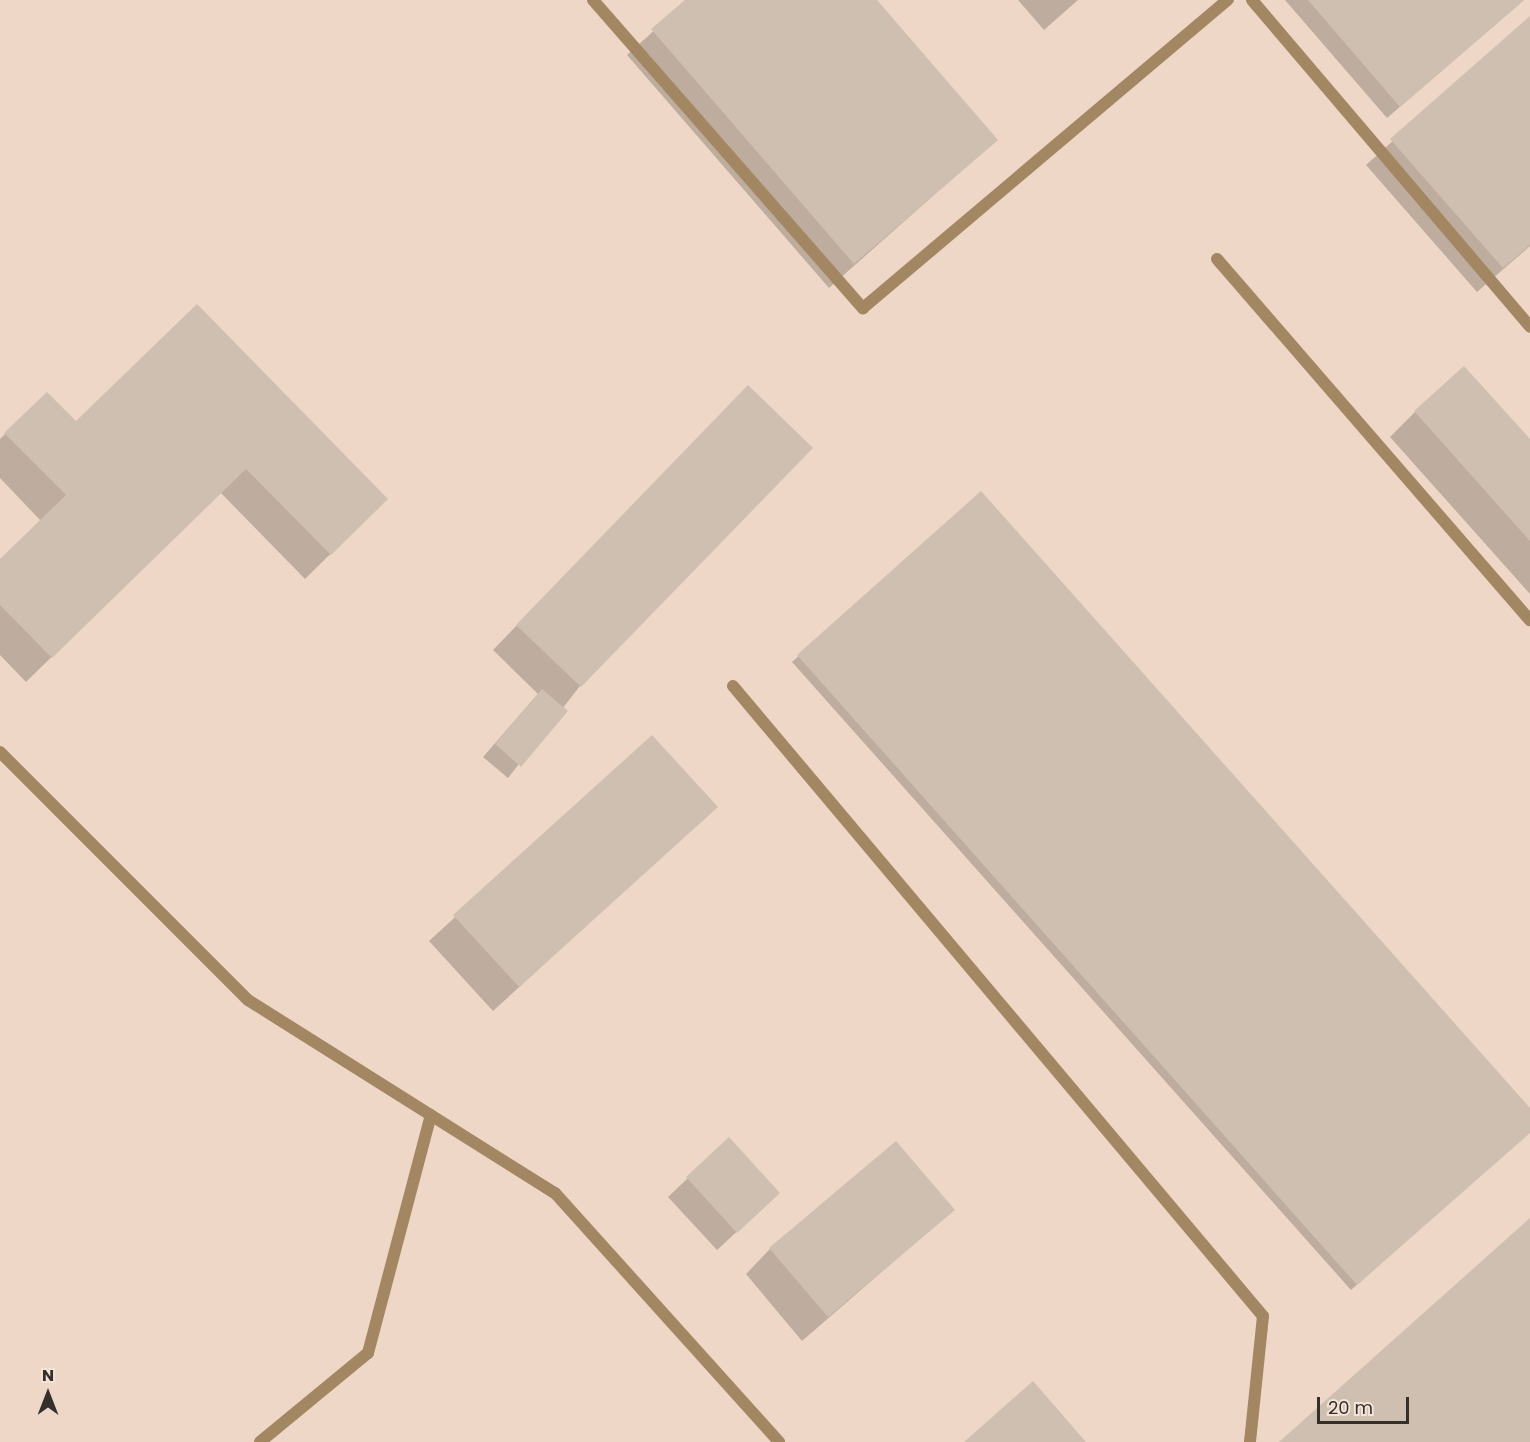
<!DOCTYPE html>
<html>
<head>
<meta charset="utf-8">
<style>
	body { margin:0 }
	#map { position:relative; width:1530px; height:1442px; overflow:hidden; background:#f4e3d7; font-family:Poppins,sans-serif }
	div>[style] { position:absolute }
	.built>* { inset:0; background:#eed7c6 }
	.shadow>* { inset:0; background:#0003 }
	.building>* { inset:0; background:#cebfb1 }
	.service>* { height:12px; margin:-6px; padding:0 6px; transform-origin:6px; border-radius:6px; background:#a38762 }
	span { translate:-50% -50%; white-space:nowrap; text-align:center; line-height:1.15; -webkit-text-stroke:4.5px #f4e3d7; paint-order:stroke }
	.north { position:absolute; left:18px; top:1364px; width:60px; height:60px; -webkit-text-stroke:4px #f4e3d7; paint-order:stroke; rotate:0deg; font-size:16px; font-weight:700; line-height:24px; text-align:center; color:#352f2a }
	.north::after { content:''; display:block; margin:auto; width:21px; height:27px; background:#352f2a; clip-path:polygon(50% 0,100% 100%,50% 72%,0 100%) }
	.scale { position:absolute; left:1317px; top:1397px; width:92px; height:27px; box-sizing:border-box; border:3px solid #352f2a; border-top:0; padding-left:8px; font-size:18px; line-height:21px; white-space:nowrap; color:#352f2a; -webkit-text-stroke:4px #f4e3d7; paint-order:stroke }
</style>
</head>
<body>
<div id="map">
	<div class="built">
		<i style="clip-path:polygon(0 0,1530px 0,1530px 1442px,0 1442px)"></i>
	</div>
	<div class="shadow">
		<i style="clip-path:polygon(688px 0,875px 0,996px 140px,829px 288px,627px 55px)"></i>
		<i style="clip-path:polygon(1018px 0,1078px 0,1044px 30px)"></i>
		<i style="clip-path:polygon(1285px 0,1524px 0,1387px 118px)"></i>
		<i style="clip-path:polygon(1530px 18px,1530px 246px,1477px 292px,1366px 165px)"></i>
		<i style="clip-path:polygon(47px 394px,76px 424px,386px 499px,305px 579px,220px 492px,26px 682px,0 655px,0 561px,41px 521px,0 478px,0 439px)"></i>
		<i style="clip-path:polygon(723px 412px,580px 686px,508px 778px,483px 757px,538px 694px,493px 650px)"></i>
		<i style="clip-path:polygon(1415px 412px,1530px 442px,1530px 594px,1390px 437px)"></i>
		<i style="clip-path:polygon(981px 493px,1530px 1110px,1530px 1131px,1351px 1290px,792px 662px)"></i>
		<i style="clip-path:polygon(652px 737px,716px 807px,493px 1011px,429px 941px)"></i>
		<i style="clip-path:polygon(729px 1139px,759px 1211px,717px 1250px,668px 1197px)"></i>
		<i style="clip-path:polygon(953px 1210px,802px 1341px,746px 1274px,770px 1249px)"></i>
	</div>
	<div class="building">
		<i style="clip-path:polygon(685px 0,877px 0,998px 140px,854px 264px,651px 29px)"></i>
		<i style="clip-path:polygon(1308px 0,1524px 0,1400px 107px)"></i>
		<i style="clip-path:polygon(1530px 16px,1530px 245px,1503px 268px,1390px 139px)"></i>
		<i style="clip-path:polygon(197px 304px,388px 499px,331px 555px,246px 469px,52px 658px,0 605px,0 559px,66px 495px,4px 433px,47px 392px,76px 421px)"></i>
		<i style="clip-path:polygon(1464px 366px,1530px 439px,1530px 541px,1414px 411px)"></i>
		<i style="clip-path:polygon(748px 385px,813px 448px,581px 687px,516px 625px)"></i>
		<i style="clip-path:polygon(981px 491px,1530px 1108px,1530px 1133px,1357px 1285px,797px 655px)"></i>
		<i style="clip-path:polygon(542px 689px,568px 711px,521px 767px,495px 744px)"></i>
		<i style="clip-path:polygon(652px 735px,718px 807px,519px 987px,453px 915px)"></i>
		<i style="clip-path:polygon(729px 1137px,780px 1193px,737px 1233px,686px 1177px)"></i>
		<i style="clip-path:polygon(896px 1141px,955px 1210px,828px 1317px,769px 1248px)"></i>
		<i style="clip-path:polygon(1530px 1218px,1530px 1442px,1279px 1442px)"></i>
		<i style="clip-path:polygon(1033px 1381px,1086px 1442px,964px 1442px)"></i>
	</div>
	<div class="service">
		<i style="left:593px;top:0;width:410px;rotate:48.8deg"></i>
		<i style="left:863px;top:308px;width:478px;rotate:-40.2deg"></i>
		<i style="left:1252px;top:0;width:429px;rotate:49.6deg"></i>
		<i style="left:1217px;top:259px;width:478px;rotate:49.1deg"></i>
		<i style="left:733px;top:686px;width:823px;rotate:49.93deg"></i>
		<i style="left:1263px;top:1316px;width:127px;rotate:95.9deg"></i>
		<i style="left:0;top:752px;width:351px;rotate:45deg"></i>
		<i style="left:248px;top:1000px;width:363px;rotate:32.2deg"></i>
		<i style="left:555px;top:1193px;width:335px;rotate:48deg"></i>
		<i style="left:260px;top:1442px;width:140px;rotate:-39.5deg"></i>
		<i style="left:368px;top:1353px;width:246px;rotate:-75.2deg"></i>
	</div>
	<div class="north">N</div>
	<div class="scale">20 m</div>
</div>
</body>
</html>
